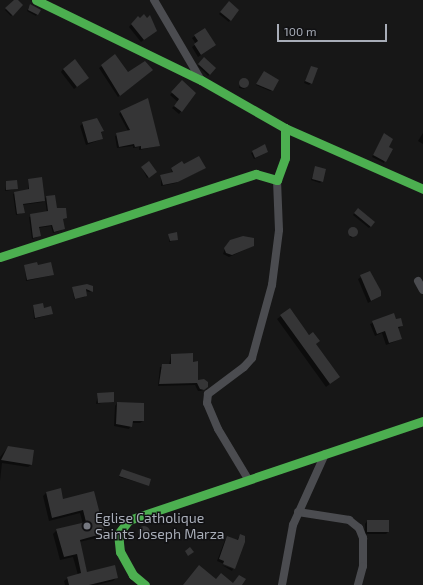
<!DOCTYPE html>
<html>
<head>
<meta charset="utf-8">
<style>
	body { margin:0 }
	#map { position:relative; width:423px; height:585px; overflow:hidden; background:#171717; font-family:"Exo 2",sans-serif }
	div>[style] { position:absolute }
	.shadow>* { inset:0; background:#0007 }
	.building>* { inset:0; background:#353536 }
	.round { border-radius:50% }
	.street>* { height:8px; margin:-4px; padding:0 4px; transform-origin:4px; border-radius:4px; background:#4b4c50 }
	.fast>* { height:9px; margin:-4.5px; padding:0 4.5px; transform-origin:4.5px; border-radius:4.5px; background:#4caf50 }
	.dots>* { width:11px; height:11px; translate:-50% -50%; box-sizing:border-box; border:2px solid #111113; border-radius:50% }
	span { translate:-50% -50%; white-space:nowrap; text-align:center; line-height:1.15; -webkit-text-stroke:3px #111113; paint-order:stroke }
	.poi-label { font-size:14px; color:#a8adb8 }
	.left { translate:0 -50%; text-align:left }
	.scale { position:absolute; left:277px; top:24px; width:110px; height:18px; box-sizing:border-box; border:2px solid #a8adb8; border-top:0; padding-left:5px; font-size:12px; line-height:14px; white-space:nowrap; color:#a8adb8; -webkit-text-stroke:3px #111113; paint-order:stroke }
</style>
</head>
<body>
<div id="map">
	<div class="shadow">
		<i style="clip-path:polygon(17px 0,22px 5px,11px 16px,5px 10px)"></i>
		<i style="clip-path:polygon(227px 4px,230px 20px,229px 22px,219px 14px)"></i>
		<i style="clip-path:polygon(29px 7px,37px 14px,36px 16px,27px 11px)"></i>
		<i style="clip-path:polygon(138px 17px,153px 33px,141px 42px,129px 27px)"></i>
		<i style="clip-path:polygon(195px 36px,213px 47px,198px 57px,192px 47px,196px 44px,192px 38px)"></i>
		<i style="clip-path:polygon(204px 59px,215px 68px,208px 76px,198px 66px)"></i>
		<i style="clip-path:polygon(102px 66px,128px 73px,150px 72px,118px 97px,99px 68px)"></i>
		<i style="clip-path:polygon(311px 67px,311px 83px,309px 85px,304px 83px)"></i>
		<i style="clip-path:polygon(63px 69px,85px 80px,74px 89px,61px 72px)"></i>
		<i style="clip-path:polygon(263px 74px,272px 90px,270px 91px,256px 85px)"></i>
		<i style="clip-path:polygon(241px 80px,248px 83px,244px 89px,239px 88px)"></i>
		<i style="clip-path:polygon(182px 82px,195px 93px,179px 114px,172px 108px,178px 102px,170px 95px)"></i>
		<i style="clip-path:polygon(121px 112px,158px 146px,139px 150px,139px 147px,133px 148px,133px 146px,117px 148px,115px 136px,128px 131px,119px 114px)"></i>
		<i style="clip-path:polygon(83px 123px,103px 131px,100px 134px,102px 139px,86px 145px,80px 126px)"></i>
		<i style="clip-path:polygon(423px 133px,423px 144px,418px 141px)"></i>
		<i style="clip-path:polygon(383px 136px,387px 147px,384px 163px,372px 157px)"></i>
		<i style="clip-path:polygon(265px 146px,267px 152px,254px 159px,251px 153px)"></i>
		<i style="clip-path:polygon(184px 166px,203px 169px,176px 183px,161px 186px,161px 176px,172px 173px,171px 168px)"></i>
		<i style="clip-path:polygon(316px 167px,322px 181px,320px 183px,311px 180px)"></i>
		<i style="clip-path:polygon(142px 168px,154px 173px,147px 178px)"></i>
		<i style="clip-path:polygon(28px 180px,44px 200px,46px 197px,66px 218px,62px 219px,62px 230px,53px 233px,51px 226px,38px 228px,40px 236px,32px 239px,29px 217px,47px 213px,45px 199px,43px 202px,22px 205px,24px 212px,16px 215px,13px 194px,28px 190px)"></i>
		<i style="clip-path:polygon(7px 182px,17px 189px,5px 191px)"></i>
		<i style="clip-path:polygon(358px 209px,374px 222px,369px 228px,353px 215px)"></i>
		<i style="clip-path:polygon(354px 228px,357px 234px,351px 238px,348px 233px)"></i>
		<i style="clip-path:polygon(169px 235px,177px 239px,169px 242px)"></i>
		<i style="clip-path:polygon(227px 244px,253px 246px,229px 257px,223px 254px)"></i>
		<i style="clip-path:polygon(25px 266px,37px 266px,53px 275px,26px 281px)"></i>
		<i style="clip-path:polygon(370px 272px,380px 296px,368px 303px,358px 279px)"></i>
		<i style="clip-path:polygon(92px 287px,90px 292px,85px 291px,85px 297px,74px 299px,73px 288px)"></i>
		<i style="clip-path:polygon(33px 306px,44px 309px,52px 314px,34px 319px)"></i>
		<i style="clip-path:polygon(394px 315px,396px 321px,402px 326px,398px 329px,401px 339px,386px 345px,382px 333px,375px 336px,370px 324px)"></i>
		<i style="clip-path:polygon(281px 316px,319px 341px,315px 345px,339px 377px,335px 380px,326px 387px,277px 319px)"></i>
		<i style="clip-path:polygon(171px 355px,198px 381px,205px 389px,201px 391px,198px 391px,195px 385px,158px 386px,160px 367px,169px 365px)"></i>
		<i style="clip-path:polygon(98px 394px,113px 401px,96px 404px)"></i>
		<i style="clip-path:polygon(117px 403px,143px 421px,140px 423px,132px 423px,129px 429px,114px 426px,115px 406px)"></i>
		<i style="clip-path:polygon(8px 447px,31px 465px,28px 467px,2px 463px,0 481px,0 457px)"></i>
		<i style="clip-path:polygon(122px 470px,148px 485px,119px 477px)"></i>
		<i style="clip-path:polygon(93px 492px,104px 533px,101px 537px,79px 542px,87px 573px,117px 577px,113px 581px,97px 585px,65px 585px,64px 581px,68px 578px,78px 575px,73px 557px,60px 560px,53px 534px,57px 530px,83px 524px,80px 513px,49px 521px,43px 496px,46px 493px,63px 500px)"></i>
		<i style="clip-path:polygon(367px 521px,388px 532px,386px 534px,365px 534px,365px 524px)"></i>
		<i style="clip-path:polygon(141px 527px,150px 532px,143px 539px,138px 535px)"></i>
		<i style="clip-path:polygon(240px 535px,234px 568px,217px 561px,225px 540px,228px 537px,237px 540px)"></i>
		<i style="clip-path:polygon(222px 565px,233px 569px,232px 571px)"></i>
	</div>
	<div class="building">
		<i style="clip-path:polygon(14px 0,18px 0,23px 5px,13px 16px,5px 8px)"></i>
		<i style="clip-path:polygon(229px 1px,239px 10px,231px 21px,220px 12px)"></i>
		<i style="clip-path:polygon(30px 4px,41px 10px,38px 15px,28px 10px)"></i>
		<i style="clip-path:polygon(144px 14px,147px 18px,150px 15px,157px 31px,144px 40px,131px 24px,138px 16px,140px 18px)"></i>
		<i style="clip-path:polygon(205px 28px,216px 45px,201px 55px,194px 44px,198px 41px,194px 35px)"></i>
		<i style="clip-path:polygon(115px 54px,128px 72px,145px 61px,153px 70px,120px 96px,101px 65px)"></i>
		<i style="clip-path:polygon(204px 57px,216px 68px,210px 75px,198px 64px)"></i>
		<i style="clip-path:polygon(75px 59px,89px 78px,77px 87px,63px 69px)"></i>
		<i style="clip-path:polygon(311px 66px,318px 68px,312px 84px,305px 81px)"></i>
		<i style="clip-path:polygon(264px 71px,279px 80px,273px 91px,256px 84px)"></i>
		<i class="round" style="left:239px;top:78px;width:10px;height:10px"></i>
		<i style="clip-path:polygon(182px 80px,196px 93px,182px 112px,174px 106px,179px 99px,171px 92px)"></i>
		<i style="clip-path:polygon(148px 98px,160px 146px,141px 149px,141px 146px,135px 147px,134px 144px,119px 147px,116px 133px,130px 130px,120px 111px)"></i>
		<i style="clip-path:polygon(97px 118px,104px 131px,101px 132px,103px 139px,88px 143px,82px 122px)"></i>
		<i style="clip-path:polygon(384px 133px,393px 139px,389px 147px,393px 149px,386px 162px,373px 155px)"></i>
		<i style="clip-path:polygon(265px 144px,268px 152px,255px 158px,252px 151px)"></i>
		<i style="clip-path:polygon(199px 156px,206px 168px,178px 182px,163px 185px,160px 175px,173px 172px,171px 168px,182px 161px,184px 164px)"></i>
		<i style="clip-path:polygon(149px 161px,157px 172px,149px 178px,141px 167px)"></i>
		<i style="clip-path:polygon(315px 166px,326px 169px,323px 182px,312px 179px)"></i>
		<i style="clip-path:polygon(42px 177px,45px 201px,23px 204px,25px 213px,17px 214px,14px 192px,29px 189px,28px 179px)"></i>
		<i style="clip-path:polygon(17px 180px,18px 189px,6px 190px,6px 181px)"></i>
		<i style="clip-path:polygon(55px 195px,57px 208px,66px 208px,67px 218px,63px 219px,65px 229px,54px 232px,52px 225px,39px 227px,41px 236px,33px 238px,30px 214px,48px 211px,46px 196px)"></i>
		<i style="clip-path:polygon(358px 208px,375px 222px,371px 227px,354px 213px)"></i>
		<i class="round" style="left:348px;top:227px;width:10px;height:10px"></i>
		<i style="clip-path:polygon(177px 232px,178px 240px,170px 241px,168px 234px)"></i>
		<i style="clip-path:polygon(243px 236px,254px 238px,254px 246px,232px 255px,226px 253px,224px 248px,230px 240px)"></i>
		<i style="clip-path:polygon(37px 262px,38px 265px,51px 262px,54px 275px,27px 280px,24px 265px)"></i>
		<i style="clip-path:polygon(370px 271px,381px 291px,381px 296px,371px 301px,360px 275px)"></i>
		<i style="clip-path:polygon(87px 284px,93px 286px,93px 292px,86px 289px,87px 296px,75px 299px,72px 287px)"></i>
		<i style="clip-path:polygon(43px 303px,44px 308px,51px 306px,53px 314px,35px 318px,33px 305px)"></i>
		<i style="clip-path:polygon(290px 308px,309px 335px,313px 332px,320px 341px,316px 344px,340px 377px,330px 384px,280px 315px)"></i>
		<i style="clip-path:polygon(394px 313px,396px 319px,401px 318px,403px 326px,398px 327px,402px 339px,389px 343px,385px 331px,377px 334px,372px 321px)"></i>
		<i style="clip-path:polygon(193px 353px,193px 362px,198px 361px,198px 380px,204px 379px,208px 382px,208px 387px,204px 390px,200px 389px,197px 383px,159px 384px,162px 364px,171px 364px,171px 354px)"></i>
		<i style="clip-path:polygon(114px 392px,114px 402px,98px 403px,97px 393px)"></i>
		<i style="clip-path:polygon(117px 402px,144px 403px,144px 421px,133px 421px,132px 427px,116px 424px)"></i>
		<i style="clip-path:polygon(8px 446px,34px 450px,32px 465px,1px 460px)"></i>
		<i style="clip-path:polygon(122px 469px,151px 479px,149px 486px,119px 476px)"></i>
		<i style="clip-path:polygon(61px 488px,63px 499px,94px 491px,105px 533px,80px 540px,87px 572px,115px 565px,118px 578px,89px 585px,69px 585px,67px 577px,81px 573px,77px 554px,64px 557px,56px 529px,86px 522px,83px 510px,52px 518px,46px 492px)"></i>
		<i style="clip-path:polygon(367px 520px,389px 520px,389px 532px,367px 532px)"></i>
		<i class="round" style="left:138px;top:526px;width:12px;height:12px"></i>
		<i style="clip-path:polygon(240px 534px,245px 536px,245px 542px,235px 569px,223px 564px,224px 561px,219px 559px,227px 536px,238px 540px)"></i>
		<i style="clip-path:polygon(190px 547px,194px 552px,188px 556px,185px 551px)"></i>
		<i style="clip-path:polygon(199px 565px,216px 579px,221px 573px,233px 583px,239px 575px,246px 579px,242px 585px,183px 585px)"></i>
	</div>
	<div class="street">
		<i style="left:154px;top:0;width:93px;rotate:59.6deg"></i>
		<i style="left:418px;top:281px;width:10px;rotate:61deg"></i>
		<i style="left:248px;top:479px;width:58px;rotate:-121deg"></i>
		<i style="left:218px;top:429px;width:28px;rotate:-113deg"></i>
		<i style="left:207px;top:403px;width:9px;rotate:-84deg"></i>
		<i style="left:208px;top:394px;width:45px;rotate:-36.9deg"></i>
		<i style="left:244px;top:367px;width:12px;rotate:-48deg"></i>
		<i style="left:252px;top:358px;width:76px;rotate:-74.7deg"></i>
		<i style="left:272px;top:285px;width:55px;rotate:-82.7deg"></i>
		<i style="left:279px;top:230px;width:50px;rotate:-92.3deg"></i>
		<i style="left:298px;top:512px;width:52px;rotate:8.9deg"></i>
		<i style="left:349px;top:520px;width:13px;rotate:39deg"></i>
		<i style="left:359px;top:528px;width:11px;rotate:68deg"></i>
		<i style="left:363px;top:538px;width:28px;rotate:90deg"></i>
		<i style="left:363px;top:566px;width:20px;rotate:105deg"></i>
		<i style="left:282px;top:585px;width:61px;rotate:-79.6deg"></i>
		<i style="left:293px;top:525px;width:78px;rotate:-65.7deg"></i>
	</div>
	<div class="fast">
		<i style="left:36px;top:0;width:183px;rotate:25.9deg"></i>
		<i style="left:201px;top:80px;width:97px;rotate:29.7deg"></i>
		<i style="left:285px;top:128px;width:151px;rotate:23.8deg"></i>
		<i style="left:0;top:257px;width:269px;rotate:-18deg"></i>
		<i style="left:256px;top:174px;width:22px;rotate:16deg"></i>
		<i style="left:277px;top:180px;width:23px;rotate:-70deg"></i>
		<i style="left:285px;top:158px;width:30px;rotate:-90deg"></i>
		<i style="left:145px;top:585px;width:16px;rotate:-140deg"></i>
		<i style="left:133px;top:575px;width:26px;rotate:-119deg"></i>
		<i style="left:120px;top:552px;width:18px;rotate:-96deg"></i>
		<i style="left:118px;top:534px;width:18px;rotate:-52deg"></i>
		<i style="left:129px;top:520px;width:310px;rotate:-18.6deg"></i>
	</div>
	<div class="dots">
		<i style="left:87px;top:526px;background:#757880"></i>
	</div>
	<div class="poi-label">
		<span class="left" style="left:95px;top:526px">Eglise Catholique<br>Saints Joseph Marza</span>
	</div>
	<div class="scale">100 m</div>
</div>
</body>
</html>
